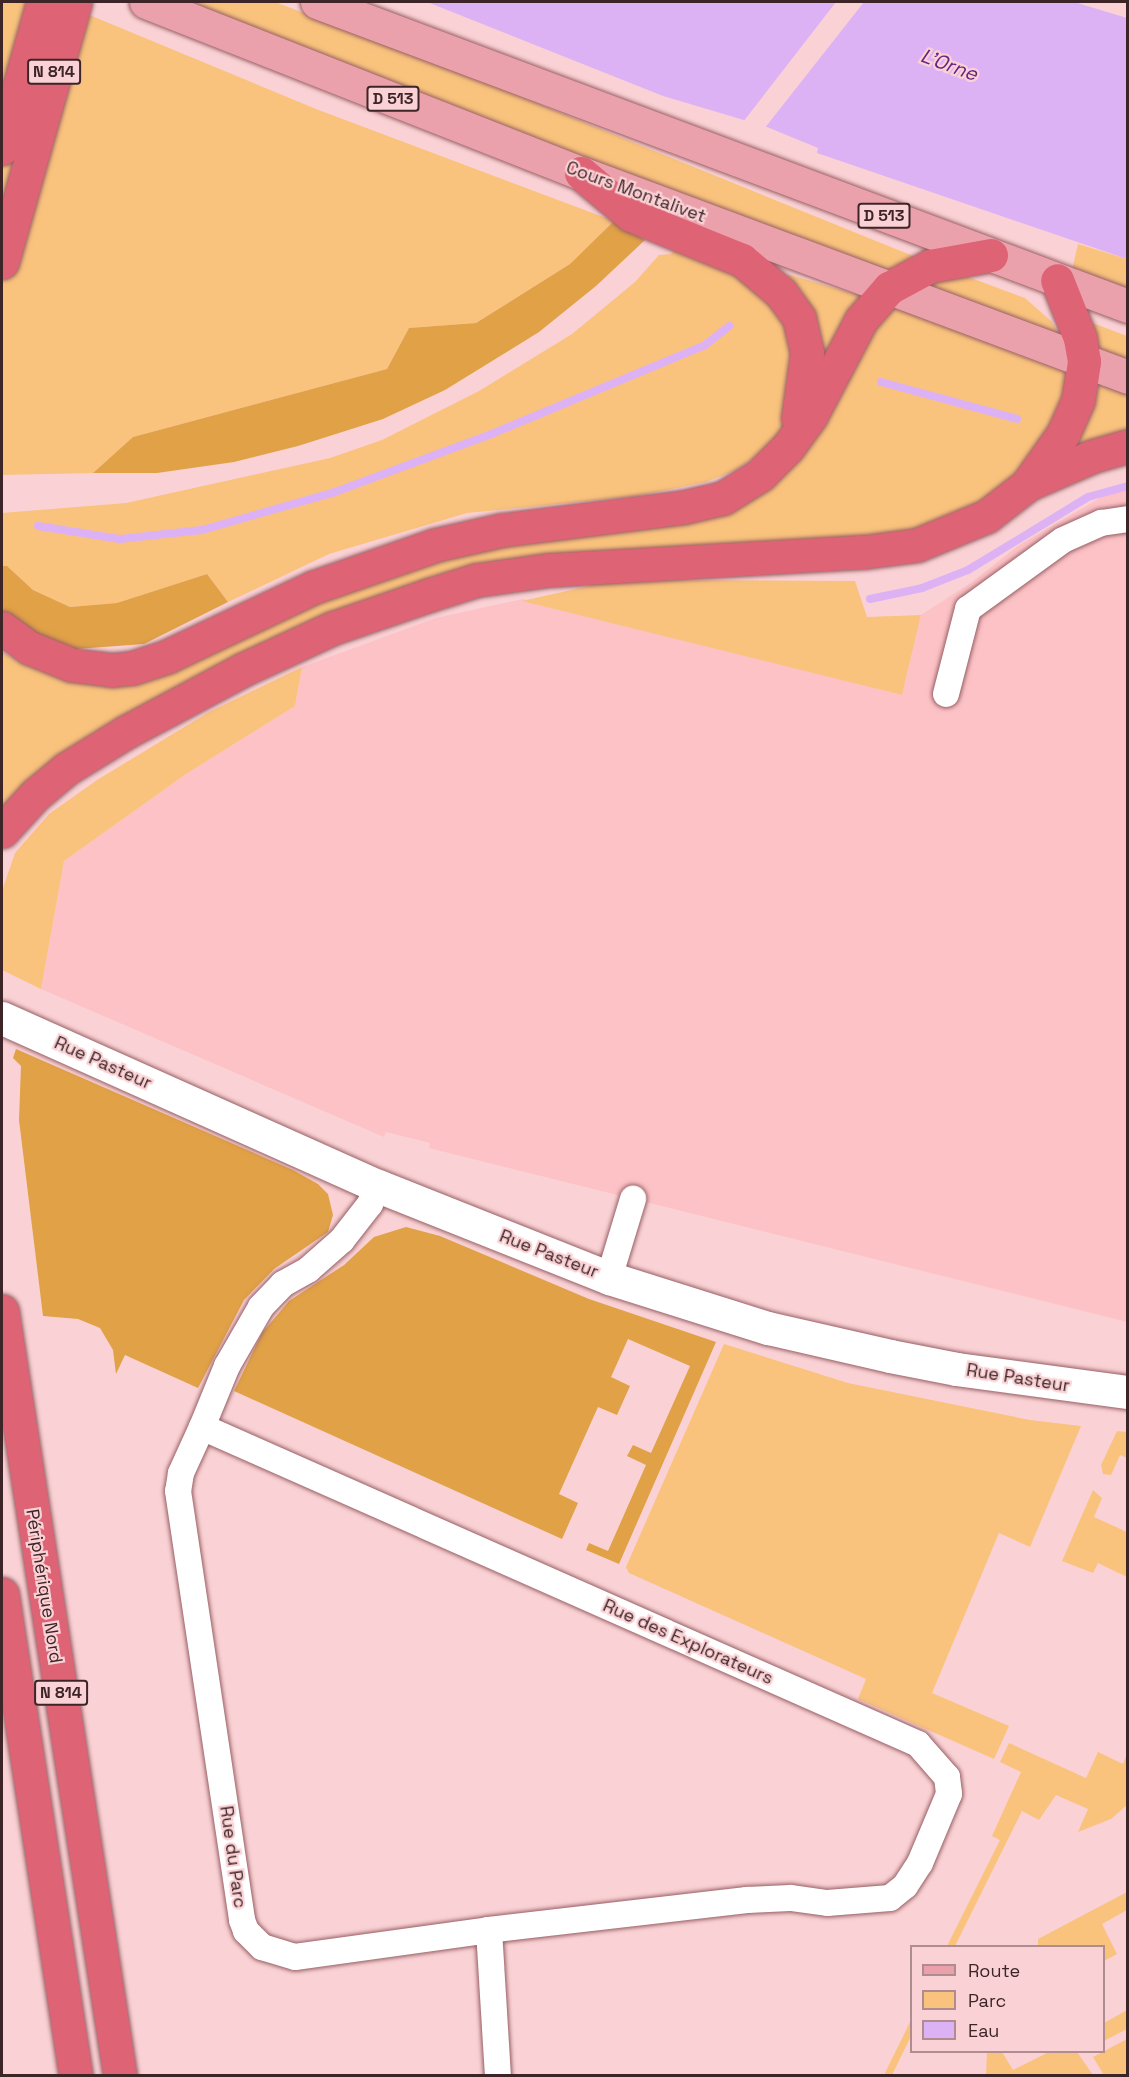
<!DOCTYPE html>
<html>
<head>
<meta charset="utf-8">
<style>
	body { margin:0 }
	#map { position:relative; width:1129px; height:2077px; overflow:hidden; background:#fad2d5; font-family:"Space Grotesk",sans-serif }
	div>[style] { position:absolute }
	.built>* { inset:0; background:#fcc2c6 }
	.green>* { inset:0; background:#f9c37d }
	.forest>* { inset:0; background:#e0a147 }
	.water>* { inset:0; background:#ddb2f5 }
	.pier>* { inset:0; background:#fad2d5 }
	.stream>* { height:8px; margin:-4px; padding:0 4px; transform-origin:4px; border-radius:4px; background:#ddb2f5 }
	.roads { filter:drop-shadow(0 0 2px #975f64) drop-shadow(0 0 2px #975f64) }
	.street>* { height:26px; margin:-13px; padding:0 13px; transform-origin:13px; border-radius:13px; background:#fff }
	.secondary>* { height:33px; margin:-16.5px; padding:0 16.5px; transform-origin:16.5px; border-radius:16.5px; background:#fff }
	.primary>* { height:33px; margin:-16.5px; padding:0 16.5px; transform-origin:16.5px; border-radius:16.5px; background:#eba1ac }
	.highway>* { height:33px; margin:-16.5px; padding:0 16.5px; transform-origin:16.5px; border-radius:16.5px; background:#de6375 }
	span { translate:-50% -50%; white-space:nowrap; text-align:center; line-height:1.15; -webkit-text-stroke:4.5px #fad2d5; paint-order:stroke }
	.shield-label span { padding:2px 4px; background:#fad2d5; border:2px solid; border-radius:4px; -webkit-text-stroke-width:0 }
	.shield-label { font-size:16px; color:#3d2427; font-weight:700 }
	.street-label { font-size:18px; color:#3d2427 }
	.water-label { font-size:20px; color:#662384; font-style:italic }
	.frame { position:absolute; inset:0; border:3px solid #3d2427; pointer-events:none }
	.legend { position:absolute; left:910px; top:1945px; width:195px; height:108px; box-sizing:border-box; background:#fad2d5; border:2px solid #ae8c8f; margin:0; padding:8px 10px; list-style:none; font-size:18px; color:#3d2427 }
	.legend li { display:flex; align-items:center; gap:12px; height:30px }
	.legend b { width:30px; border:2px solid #ae8c8f }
</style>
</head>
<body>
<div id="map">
	<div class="built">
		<i style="clip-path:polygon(1127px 490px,1127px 1322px,429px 1148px,430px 1143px,386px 1132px,384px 1137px,41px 989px,64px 861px,186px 774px,295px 706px,302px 667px,436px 618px,523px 599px,902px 695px,921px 615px,972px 582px,1019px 545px,1105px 495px)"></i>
	</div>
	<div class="green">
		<i style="clip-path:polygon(2px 2px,58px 2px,316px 109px,614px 221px,570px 264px,476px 323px,409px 328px,387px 369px,133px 437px,93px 473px,2px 475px)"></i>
		<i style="clip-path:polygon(178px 2px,275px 2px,470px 76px,918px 258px,887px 274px)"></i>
		<i style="clip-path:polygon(1078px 244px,1127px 259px,1127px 291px,1072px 270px)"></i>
		<i style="clip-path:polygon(676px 248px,755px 280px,792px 338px,788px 418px,781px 432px,754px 458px,734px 471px,706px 482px,637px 496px,467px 513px,329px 554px,228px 602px,207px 574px,117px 603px,70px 607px,33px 590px,7px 566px,2px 566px,2px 513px,126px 503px,330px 458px,382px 440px,479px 391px,572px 334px,635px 282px,659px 255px,671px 254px)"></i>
		<i style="clip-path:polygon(955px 272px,1025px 298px,1051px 321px,1063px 341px,915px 285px)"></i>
		<i style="clip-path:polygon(787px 274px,865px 297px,825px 366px,820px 330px,801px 291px)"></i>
		<i style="clip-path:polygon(888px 305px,1068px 373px,1070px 397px,1016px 480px,941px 528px,437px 581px,2px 811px,2px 652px,26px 665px,72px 677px,440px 552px,733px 509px,761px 493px)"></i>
		<i style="clip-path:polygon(1082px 319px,1127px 336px,1127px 364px,1092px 351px)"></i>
		<i style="clip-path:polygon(1100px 385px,1127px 394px,1127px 437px,1061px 459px)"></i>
		<i style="clip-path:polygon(616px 580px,855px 581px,867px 617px,921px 615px,902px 695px,522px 601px)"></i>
		<i style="clip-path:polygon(302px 667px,295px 706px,186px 774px,64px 861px,41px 989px,2px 970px,2px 891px,15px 853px,49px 814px,97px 780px,209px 712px)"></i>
		<i style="clip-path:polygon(724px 1344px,848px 1383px,1030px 1420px,1081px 1426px,1030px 1547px,999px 1533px,932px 1693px,1009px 1726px,994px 1759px,858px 1699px,866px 1679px,629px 1573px,626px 1567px)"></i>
		<i style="clip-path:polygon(1117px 1431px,1127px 1432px,1127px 1458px,1120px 1455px,1111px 1475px,1103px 1474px,1101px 1465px)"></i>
		<i style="clip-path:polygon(1093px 1490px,1102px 1498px,1094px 1517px,1127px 1532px,1127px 1577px,1098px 1563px,1093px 1573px,1062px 1561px)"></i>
		<i style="clip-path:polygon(1009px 1743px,1086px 1778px,1098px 1752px,1123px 1764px,1127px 1753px,1127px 1805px,1111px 1819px,1078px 1832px,1088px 1809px,1056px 1795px,1039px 1820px,1022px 1811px,955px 1946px,947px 1946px,1000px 1840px,992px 1836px,1021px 1772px,1000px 1762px)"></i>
		<i style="clip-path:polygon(1127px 1892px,1127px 1910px,1102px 1924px,1117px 1954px,1104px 1961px,1104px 1946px,1038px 1946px,1038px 1939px)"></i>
		<i style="clip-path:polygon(1127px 2010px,1127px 2029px,1104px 2041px,1104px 2023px)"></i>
		<i style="clip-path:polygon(911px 2020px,911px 2036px,892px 2075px,884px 2075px)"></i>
		<i style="clip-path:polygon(1127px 2039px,1127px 2075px,1104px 2075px,1093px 2057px)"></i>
		<i style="clip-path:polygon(987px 2052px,1002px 2052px,1013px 2070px,1049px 2052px,1077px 2052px,1093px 2075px,986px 2075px)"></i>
	</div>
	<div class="forest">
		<i style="clip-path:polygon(614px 221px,645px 240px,596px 286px,539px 332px,445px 390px,383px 419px,298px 446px,234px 462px,157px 473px,93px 473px,133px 437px,387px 369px,409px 328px,476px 323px,570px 264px)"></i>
		<i style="clip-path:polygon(2px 566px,7px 566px,33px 590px,70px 607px,117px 603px,207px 574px,228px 602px,144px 644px,76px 649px,18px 626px,2px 611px)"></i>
		<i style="clip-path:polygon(16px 1049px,293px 1170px,318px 1184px,328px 1194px,333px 1215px,328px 1232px,274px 1269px,244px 1300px,198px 1388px,125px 1355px,116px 1374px,113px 1350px,100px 1328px,78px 1319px,43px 1316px,19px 1120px,21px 1066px,13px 1058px)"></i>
		<i style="clip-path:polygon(406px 1227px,440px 1236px,589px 1299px,716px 1342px,619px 1564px,586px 1550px,589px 1543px,608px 1551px,646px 1465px,627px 1456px,633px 1445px,651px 1453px,690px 1366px,628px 1339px,611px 1377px,630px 1386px,617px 1415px,598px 1407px,559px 1494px,578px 1503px,562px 1539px,234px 1391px,262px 1333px,289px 1301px,344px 1265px,374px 1237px)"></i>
	</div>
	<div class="water">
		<i style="clip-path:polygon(427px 2px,1074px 2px,1127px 18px,1127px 259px,817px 153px,818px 148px,767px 127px,663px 96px)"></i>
	</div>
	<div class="pier">
		<i style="clip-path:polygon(836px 2px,864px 2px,764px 129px,743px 122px)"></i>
	</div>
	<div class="stream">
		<i style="left:881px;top:382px;width:141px;rotate:15.2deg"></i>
		<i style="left:38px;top:526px;width:83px;rotate:9deg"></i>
		<i style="left:120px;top:539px;width:82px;rotate:-6.3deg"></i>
		<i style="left:202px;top:530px;width:138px;rotate:-15.9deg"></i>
		<i style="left:335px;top:492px;width:164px;rotate:-20.3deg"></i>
		<i style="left:489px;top:435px;width:234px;rotate:-22.6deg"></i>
		<i style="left:705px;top:345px;width:31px;rotate:-38deg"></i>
		<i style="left:870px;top:599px;width:53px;rotate:-11.9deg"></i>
		<i style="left:922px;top:588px;width:49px;rotate:-21.4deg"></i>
		<i style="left:968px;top:570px;width:140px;rotate:-31.3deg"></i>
		<i style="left:1088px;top:497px;width:41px;rotate:-15.4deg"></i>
	</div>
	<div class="roads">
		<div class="street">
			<i style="left:946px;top:694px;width:88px;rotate:-75.5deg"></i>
			<i style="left:968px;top:609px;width:117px;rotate:-36deg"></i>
			<i style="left:1063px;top:540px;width:42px;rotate:-24.1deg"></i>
			<i style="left:1101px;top:523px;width:27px;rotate:-8deg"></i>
			<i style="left:378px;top:1186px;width:20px;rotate:114deg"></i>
			<i style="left:370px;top:1204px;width:46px;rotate:127.9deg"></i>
			<i style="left:342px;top:1240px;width:45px;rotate:138.6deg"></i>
			<i style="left:308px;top:1270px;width:29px;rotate:151deg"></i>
			<i style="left:283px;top:1284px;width:32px;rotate:134deg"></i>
			<i style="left:261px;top:1307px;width:68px;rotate:120deg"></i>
			<i style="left:227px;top:1366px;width:66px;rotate:112.3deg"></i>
			<i style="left:202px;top:1427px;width:783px;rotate:23.88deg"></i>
			<i style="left:918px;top:1744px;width:44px;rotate:48.7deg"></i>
			<i style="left:947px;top:1777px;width:17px;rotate:83deg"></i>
			<i style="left:949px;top:1794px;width:75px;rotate:112.8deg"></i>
			<i style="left:920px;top:1863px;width:27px;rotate:123deg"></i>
			<i style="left:905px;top:1886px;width:19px;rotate:141deg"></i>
			<i style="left:890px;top:1898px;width:63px;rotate:175.5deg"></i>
			<i style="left:827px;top:1903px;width:37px;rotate:-172deg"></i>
			<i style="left:790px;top:1898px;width:43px;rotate:177.3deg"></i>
			<i style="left:747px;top:1900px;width:260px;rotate:173.4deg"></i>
			<i style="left:609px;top:1278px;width:83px;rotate:-73.1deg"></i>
			<i style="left:202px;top:1427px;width:51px;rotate:114.5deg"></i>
			<i style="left:181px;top:1473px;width:18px;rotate:99deg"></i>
			<i style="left:178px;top:1491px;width:434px;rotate:81.5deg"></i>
			<i style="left:242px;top:1920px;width:12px;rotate:70deg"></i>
			<i style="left:246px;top:1931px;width:23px;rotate:45deg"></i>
			<i style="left:262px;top:1947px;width:34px;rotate:17deg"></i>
			<i style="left:295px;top:1957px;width:196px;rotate:-7.9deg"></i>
			<i style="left:489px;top:1930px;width:146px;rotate:86.5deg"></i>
		</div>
		<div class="secondary">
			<i style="left:2px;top:1018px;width:412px;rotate:24.1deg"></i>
			<i style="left:378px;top:1186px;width:249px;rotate:21.7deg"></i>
			<i style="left:609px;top:1278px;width:167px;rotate:17.5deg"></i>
			<i style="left:768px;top:1328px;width:125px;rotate:12.9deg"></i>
			<i style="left:890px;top:1356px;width:68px;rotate:11deg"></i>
			<i style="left:957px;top:1369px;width:173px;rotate:7.7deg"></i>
		</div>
		<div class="primary">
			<i style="left:146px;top:2px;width:467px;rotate:21.5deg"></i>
			<i style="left:581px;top:173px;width:584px;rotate:20.45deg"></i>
			<i style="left:317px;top:2px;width:866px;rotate:20.55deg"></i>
		</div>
		<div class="highway">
			<i style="left:2px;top:148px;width:152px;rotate:-74.3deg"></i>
			<i style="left:581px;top:173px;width:65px;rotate:40deg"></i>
			<i style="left:631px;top:215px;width:120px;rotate:22.1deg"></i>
			<i style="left:742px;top:260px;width:51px;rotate:40.2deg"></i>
			<i style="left:781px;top:293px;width:31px;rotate:54deg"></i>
			<i style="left:799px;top:318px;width:36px;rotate:77deg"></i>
			<i style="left:807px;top:353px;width:66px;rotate:97.9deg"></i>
			<i style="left:2px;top:262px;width:270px;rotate:-74.3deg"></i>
			<i style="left:1028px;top:484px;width:71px;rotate:-23.3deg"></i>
			<i style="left:1093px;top:456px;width:36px;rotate:-16deg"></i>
			<i style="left:2px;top:628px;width:34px;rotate:36deg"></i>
			<i style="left:30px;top:648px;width:45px;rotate:22deg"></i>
			<i style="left:72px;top:665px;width:40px;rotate:7.1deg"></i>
			<i style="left:112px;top:670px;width:20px;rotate:-6deg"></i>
			<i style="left:132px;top:668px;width:38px;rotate:-18deg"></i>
			<i style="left:168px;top:656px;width:161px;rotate:-25.3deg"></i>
			<i style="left:314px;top:587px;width:128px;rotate:-19.1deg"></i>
			<i style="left:435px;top:545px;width:69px;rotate:-12.6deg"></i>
			<i style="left:502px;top:530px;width:183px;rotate:-7.2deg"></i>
			<i style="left:684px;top:507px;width:40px;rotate:-13deg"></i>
			<i style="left:723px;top:498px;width:44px;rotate:-31.9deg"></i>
			<i style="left:760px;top:475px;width:40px;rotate:-45deg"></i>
			<i style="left:788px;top:447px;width:39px;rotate:-54deg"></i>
			<i style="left:811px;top:415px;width:107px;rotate:-62.2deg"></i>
			<i style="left:861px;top:320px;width:43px;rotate:-48.8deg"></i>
			<i style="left:889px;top:288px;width:47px;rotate:-28.2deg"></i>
			<i style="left:930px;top:266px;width:62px;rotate:-10.2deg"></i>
			<i style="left:2px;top:831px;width:49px;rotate:-47.5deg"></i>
			<i style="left:35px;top:795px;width:40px;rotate:-40deg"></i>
			<i style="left:66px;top:769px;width:70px;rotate:-31.7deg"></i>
			<i style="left:126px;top:732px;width:132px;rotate:-28.1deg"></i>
			<i style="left:242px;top:670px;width:100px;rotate:-24.8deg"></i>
			<i style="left:333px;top:628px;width:102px;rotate:-19deg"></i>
			<i style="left:429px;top:595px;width:50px;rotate:-17.4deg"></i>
			<i style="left:477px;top:580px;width:73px;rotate:-7.9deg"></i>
			<i style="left:549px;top:570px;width:316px;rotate:-3.3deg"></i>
			<i style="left:864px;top:552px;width:53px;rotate:-7.5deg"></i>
			<i style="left:917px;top:545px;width:76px;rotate:-22.5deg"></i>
			<i style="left:987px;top:516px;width:51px;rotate:-37.8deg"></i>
			<i style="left:1027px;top:485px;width:62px;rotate:-54.8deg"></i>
			<i style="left:1063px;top:434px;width:37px;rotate:-66deg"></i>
			<i style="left:1078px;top:400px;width:39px;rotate:-81deg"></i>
			<i style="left:1084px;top:361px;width:23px;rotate:-100deg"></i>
			<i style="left:1080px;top:338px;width:62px;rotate:-111.6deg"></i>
			<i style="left:2px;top:1311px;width:774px;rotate:81.23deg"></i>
			<i style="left:2px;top:1594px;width:488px;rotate:81.3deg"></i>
		</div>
	</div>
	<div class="shield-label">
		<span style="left:54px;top:72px">N 814</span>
		<span style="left:393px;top:99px">D 513</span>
		<span style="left:884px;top:216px">D 513</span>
		<span style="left:61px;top:1693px">N 814</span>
	</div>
	<div class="street-label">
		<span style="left:636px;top:192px;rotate:20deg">Cours Montalivet</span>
		<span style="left:103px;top:1063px;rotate:24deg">Rue Pasteur</span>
		<span style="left:549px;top:1254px;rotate:21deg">Rue Pasteur</span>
		<span style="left:1018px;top:1378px;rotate:9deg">Rue Pasteur</span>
		<span style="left:44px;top:1586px;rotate:81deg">Périphérique Nord</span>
		<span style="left:688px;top:1642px;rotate:24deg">Rue des Explorateurs</span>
		<span style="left:233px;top:1857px;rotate:82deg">Rue du Parc</span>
	</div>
	<div class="water-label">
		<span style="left:949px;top:65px;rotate:20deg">L'Orne</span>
	</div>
	<div class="frame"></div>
	<ul class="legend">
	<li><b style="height:8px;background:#eba1ac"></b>Route</li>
	<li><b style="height:16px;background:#f9c37d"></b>Parc</li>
	<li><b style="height:16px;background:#ddb2f5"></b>Eau</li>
	</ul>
</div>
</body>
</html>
